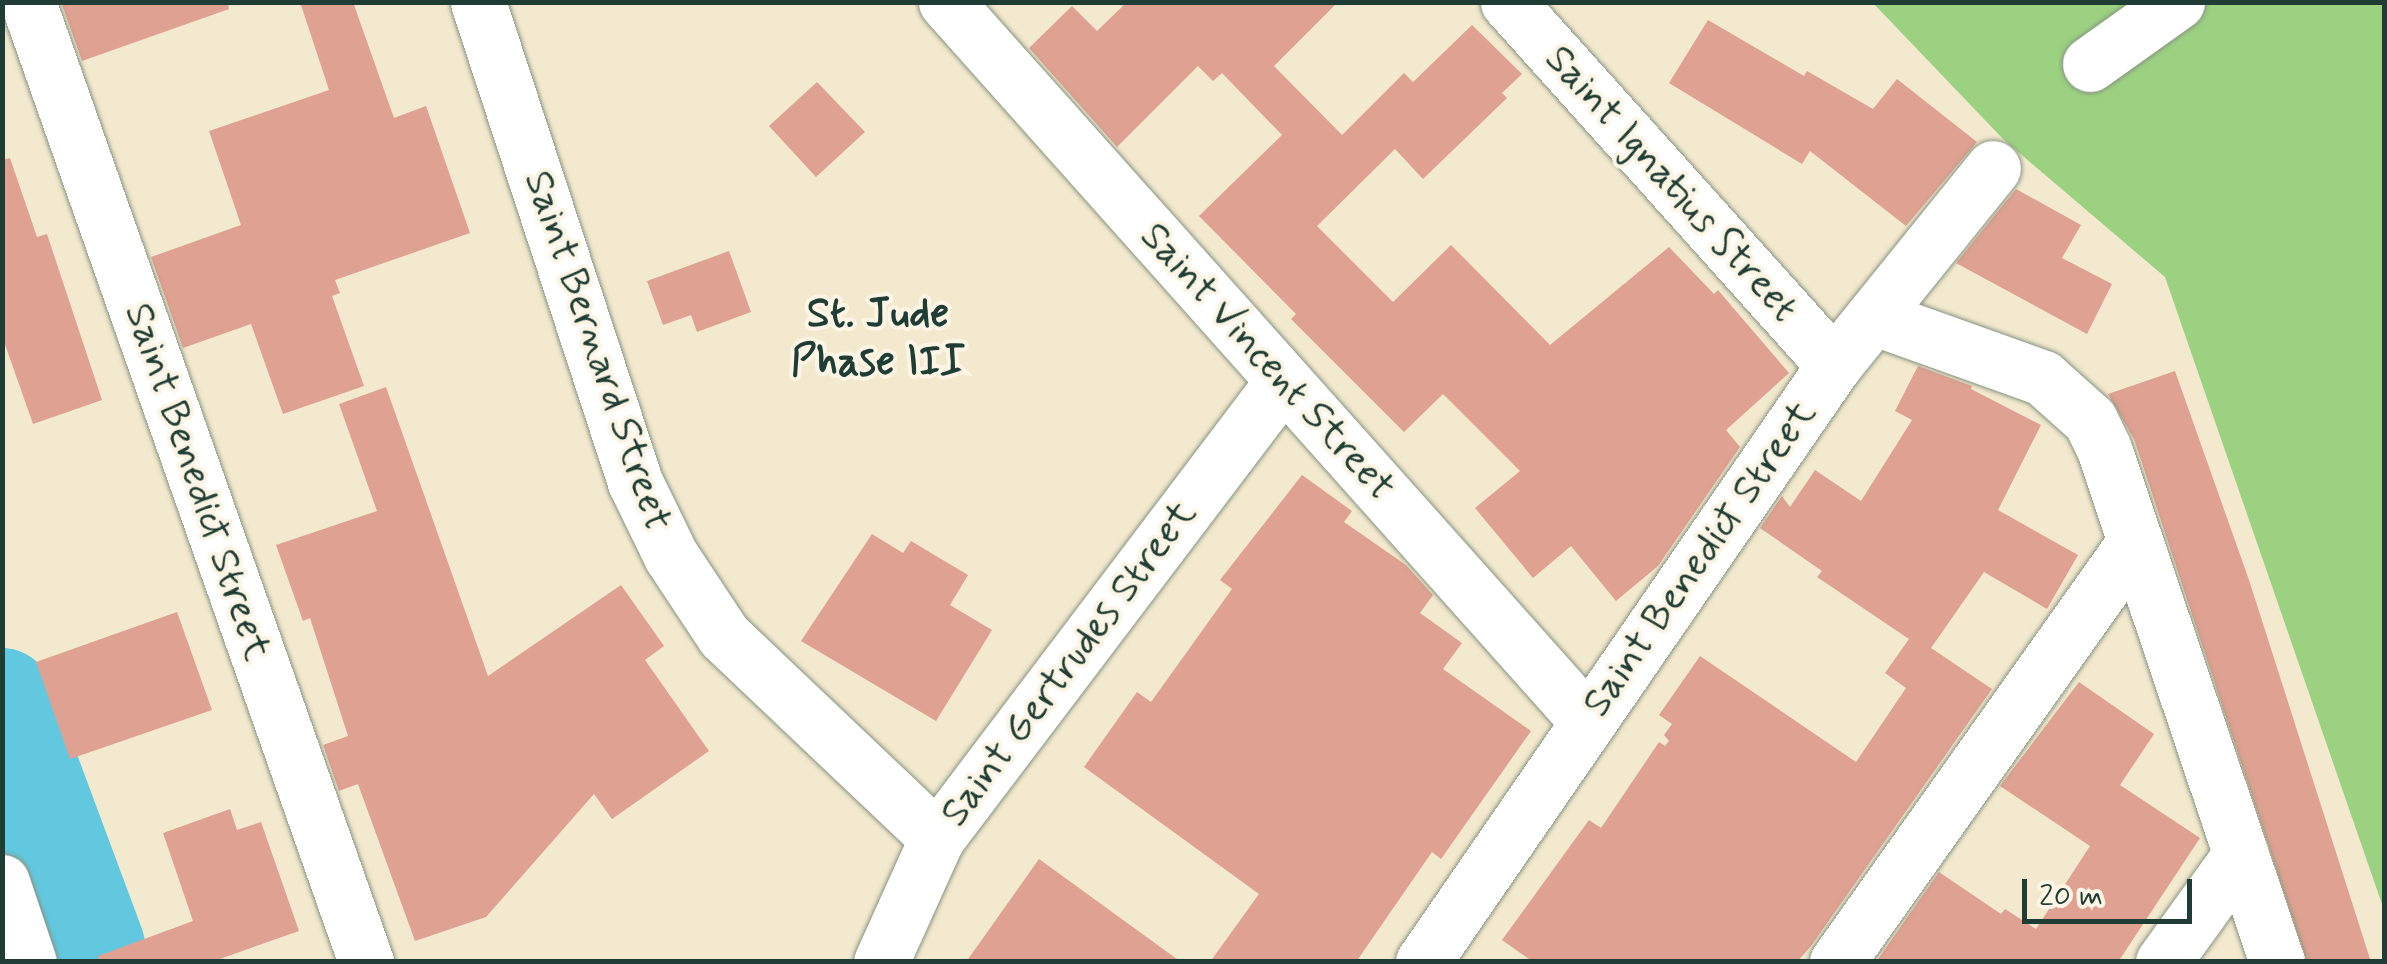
<!DOCTYPE html>
<html>
<head>
<meta charset="utf-8">
<style>
	body { margin:0 }
	#map { position:relative; width:2387px; height:964px; overflow:hidden; background:#f2e9ce; font-family:Mynerve,sans-serif }
	div>[style] { position:absolute }
	.green>* { inset:0; background:#9cd182 }
	.stream>* { height:18px; margin:-9px; padding:0 9px; transform-origin:9px; border-radius:9px; background:#62c8df }
	.river>* { height:102px; margin:-51px; padding:0 51px; transform-origin:51px; border-radius:51px; background:#62c8df }
	.building>* { inset:0; background:#dea192 }
	.roads { filter:drop-shadow(0 0 2px #889381) drop-shadow(0 0 2px #889381) }
	.minor>* { height:55px; margin:-27.5px; padding:0 27.5px; transform-origin:27.5px; border-radius:27.5px; background:#fff }
	span { translate:-50% -50%; white-space:nowrap; text-align:center; line-height:1.15; -webkit-text-stroke:8px #fcf5e5; paint-order:stroke }
	.street-label { font-size:40px; color:#1f3d34 }
	.neighbourhood-label { font-size:42px; color:#1f3d34; font-weight:700 }
	.frame { position:absolute; inset:0; border:5px solid #1f3d34; pointer-events:none }
	.scale { position:absolute; left:2022px; top:879px; width:170px; height:45px; box-sizing:border-box; border:5px solid #1f3d34; border-top:0; padding-left:12px; font-size:30px; line-height:35px; white-space:nowrap; color:#1f3d34; -webkit-text-stroke:8px #fcf5e5; paint-order:stroke }
</style>
</head>
<body>
<div id="map">
	<div class="green">
		<i style="clip-path:polygon(1873px 3px,2384px 3px,2384px 910px,2165px 277px,2004px 140px)"></i>
	</div>
	<div class="stream">
		<i style="left:94px;top:947px;width:21px;rotate:47deg"></i>
	</div>
	<div class="river">
		<i style="left:2px;top:699px;width:265px;rotate:69.6deg"></i>
	</div>
	<div class="building">
		<i style="clip-path:polygon(61px 2px,228px 2px,229px 9px,82px 61px)"></i>
		<i style="clip-path:polygon(300px 2px,353px 2px,394px 118px,426px 106px,470px 233px,335px 280px,340px 293px,332px 296px,364px 386px,283px 414px,251px 324px,183px 348px,151px 257px,241px 225px,209px 131px,329px 90px)"></i>
		<i style="clip-path:polygon(1127px 2px,1338px 2px,1274px 66px,1342px 135px,1404px 73px,1413px 82px,1472px 25px,1522px 74px,1502px 93px,1507px 98px,1423px 179px,1395px 149px,1317px 226px,1393px 302px,1451px 245px,1550px 345px,1669px 247px,1714px 294px,1718px 290px,1789px 373px,1726px 430px,1740px 447px,1658px 566px,1616px 601px,1571px 546px,1533px 578px,1475px 508px,1520px 471px,1443px 394px,1404px 432px,1291px 319px,1296px 314px,1199px 216px,1282px 135px,1222px 73px,1213px 81px,1198px 66px,1117px 147px,1029px 48px,1072px 6px,1097px 31px)"></i>
		<i style="clip-path:polygon(1708px 20px,1804px 76px,1807px 71px,1873px 109px,1897px 79px,1977px 142px,1906px 226px,1810px 151px,1802px 164px,1669px 83px)"></i>
		<i style="clip-path:polygon(817px 82px,865px 132px,816px 177px,769px 126px)"></i>
		<i style="clip-path:polygon(10px 158px,37px 237px,47px 234px,102px 400px,33px 424px,2px 336px,2px 160px)"></i>
		<i style="clip-path:polygon(2016px 189px,2081px 225px,2062px 258px,2112px 284px,2087px 334px,1956px 263px)"></i>
		<i style="clip-path:polygon(729px 251px,751px 312px,697px 332px,691px 315px,663px 325px,647px 281px)"></i>
		<i style="clip-path:polygon(1918px 366px,1972px 386px,1971px 389px,2041px 425px,1998px 510px,2078px 555px,2047px 609px,1984px 572px,1931px 648px,1992px 689px,1811px 946px,1797px 962px,1533px 962px,1502px 940px,1589px 820px,1601px 828px,1659px 742px,1665px 746px,1669px 741px,1664px 735px,1672px 724px,1659px 715px,1700px 656px,1856px 762px,1906px 688px,1885px 673px,1909px 639px,1817px 577px,1822px 571px,1760px 528px,1782px 496px,1790px 507px,1815px 470px,1861px 501px,1912px 420px,1895px 411px)"></i>
		<i style="clip-path:polygon(2175px 371px,2249px 580px,2371px 962px,2307px 962px,2134px 439px,2108px 394px)"></i>
		<i style="clip-path:polygon(386px 387px,488px 676px,621px 585px,664px 646px,645px 660px,709px 751px,612px 819px,594px 794px,486px 917px,415px 941px,358px 784px,339px 791px,323px 745px,348px 736px,310px 618px,303px 621px,276px 545px,377px 511px,339px 404px)"></i>
		<i style="clip-path:polygon(1302px 475px,1352px 511px,1344px 522px,1406px 565px,1433px 595px,1420px 613px,1462px 643px,1443px 669px,1531px 731px,1441px 859px,1432px 852px,1356px 962px,1210px 962px,1259px 894px,1084px 767px,1137px 692px,1151px 702px,1232px 589px,1220px 580px)"></i>
		<i style="clip-path:polygon(872px 534px,903px 553px,911px 541px,968px 575px,950px 605px,992px 630px,936px 721px,801px 641px)"></i>
		<i style="clip-path:polygon(177px 612px,212px 710px,70px 759px,36px 662px)"></i>
		<i style="clip-path:polygon(2079px 682px,2154px 734px,2120px 785px,2200px 838px,2118px 962px,1876px 962px,1939px 872px,2001px 914px,2005px 909px,2036px 929px,2090px 846px,2000px 786px)"></i>
		<i style="clip-path:polygon(230px 809px,237px 830px,261px 822px,299px 931px,211px 962px,99px 962px,98px 956px,193px 921px,163px 833px)"></i>
		<i style="clip-path:polygon(1039px 859px,1181px 962px,966px 962px)"></i>
	</div>
	<div class="roads">
		<div class="minor">
			<i style="left:28px;top:2px;width:1018px;rotate:70.6deg"></i>
			<i style="left:478px;top:2px;width:505px;rotate:71.89deg"></i>
			<i style="left:635px;top:482px;width:82px;rotate:64.1deg"></i>
			<i style="left:671px;top:556px;width:96px;rotate:56.5deg"></i>
			<i style="left:724px;top:636px;width:294px;rotate:43.5deg"></i>
			<i style="left:946px;top:2px;width:965px;rotate:48.28deg"></i>
			<i style="left:1508px;top:2px;width:488px;rotate:48.1deg"></i>
			<i style="left:2090px;top:64px;width:107px;rotate:-35.5deg"></i>
			<i style="left:1873px;top:317px;width:181px;rotate:19.7deg"></i>
			<i style="left:2043px;top:378px;width:63px;rotate:41.8deg"></i>
			<i style="left:2090px;top:420px;width:32px;rotate:64deg"></i>
			<i style="left:2104px;top:449px;width:541px;rotate:71.36deg"></i>
			<i style="left:2px;top:882px;width:84px;rotate:71.4deg"></i>
			<i style="left:881px;top:962px;width:136px;rotate:-65.7deg"></i>
			<i style="left:937px;top:838px;width:573px;rotate:-52.87deg"></i>
			<i style="left:1423px;top:962px;width:725px;rotate:-55.45deg"></i>
			<i style="left:1834px;top:365px;width:253px;rotate:-51.1deg"></i>
			<i style="left:1837px;top:962px;width:514px;rotate:-54.67deg"></i>
			<i style="left:2163px;top:962px;width:133px;rotate:-54.2deg"></i>
		</div>
	</div>
	<div class="street-label">
		<span style="left:1671px;top:184px;rotate:48deg">Saint Ignatius Street</span>
		<span style="left:597px;top:351px;rotate:71deg">Saint Bernard Street</span>
		<span style="left:1267px;top:362px;rotate:48deg">Saint Vincent Street</span>
		<span style="left:197px;top:482px;rotate:71deg">Saint Benedict Street</span>
		<span style="left:1700px;top:559px;rotate:-55deg">Saint Benedict Street</span>
		<span style="left:1069px;top:664px;rotate:-53deg">Saint Gertrudes Street</span>
	</div>
	<div class="neighbourhood-label">
		<span style="left:878px;top:339px">St. Jude<br>Phase III</span>
	</div>
	<div class="frame"></div>
	<div class="scale">20 m</div>
</div>
</body>
</html>
